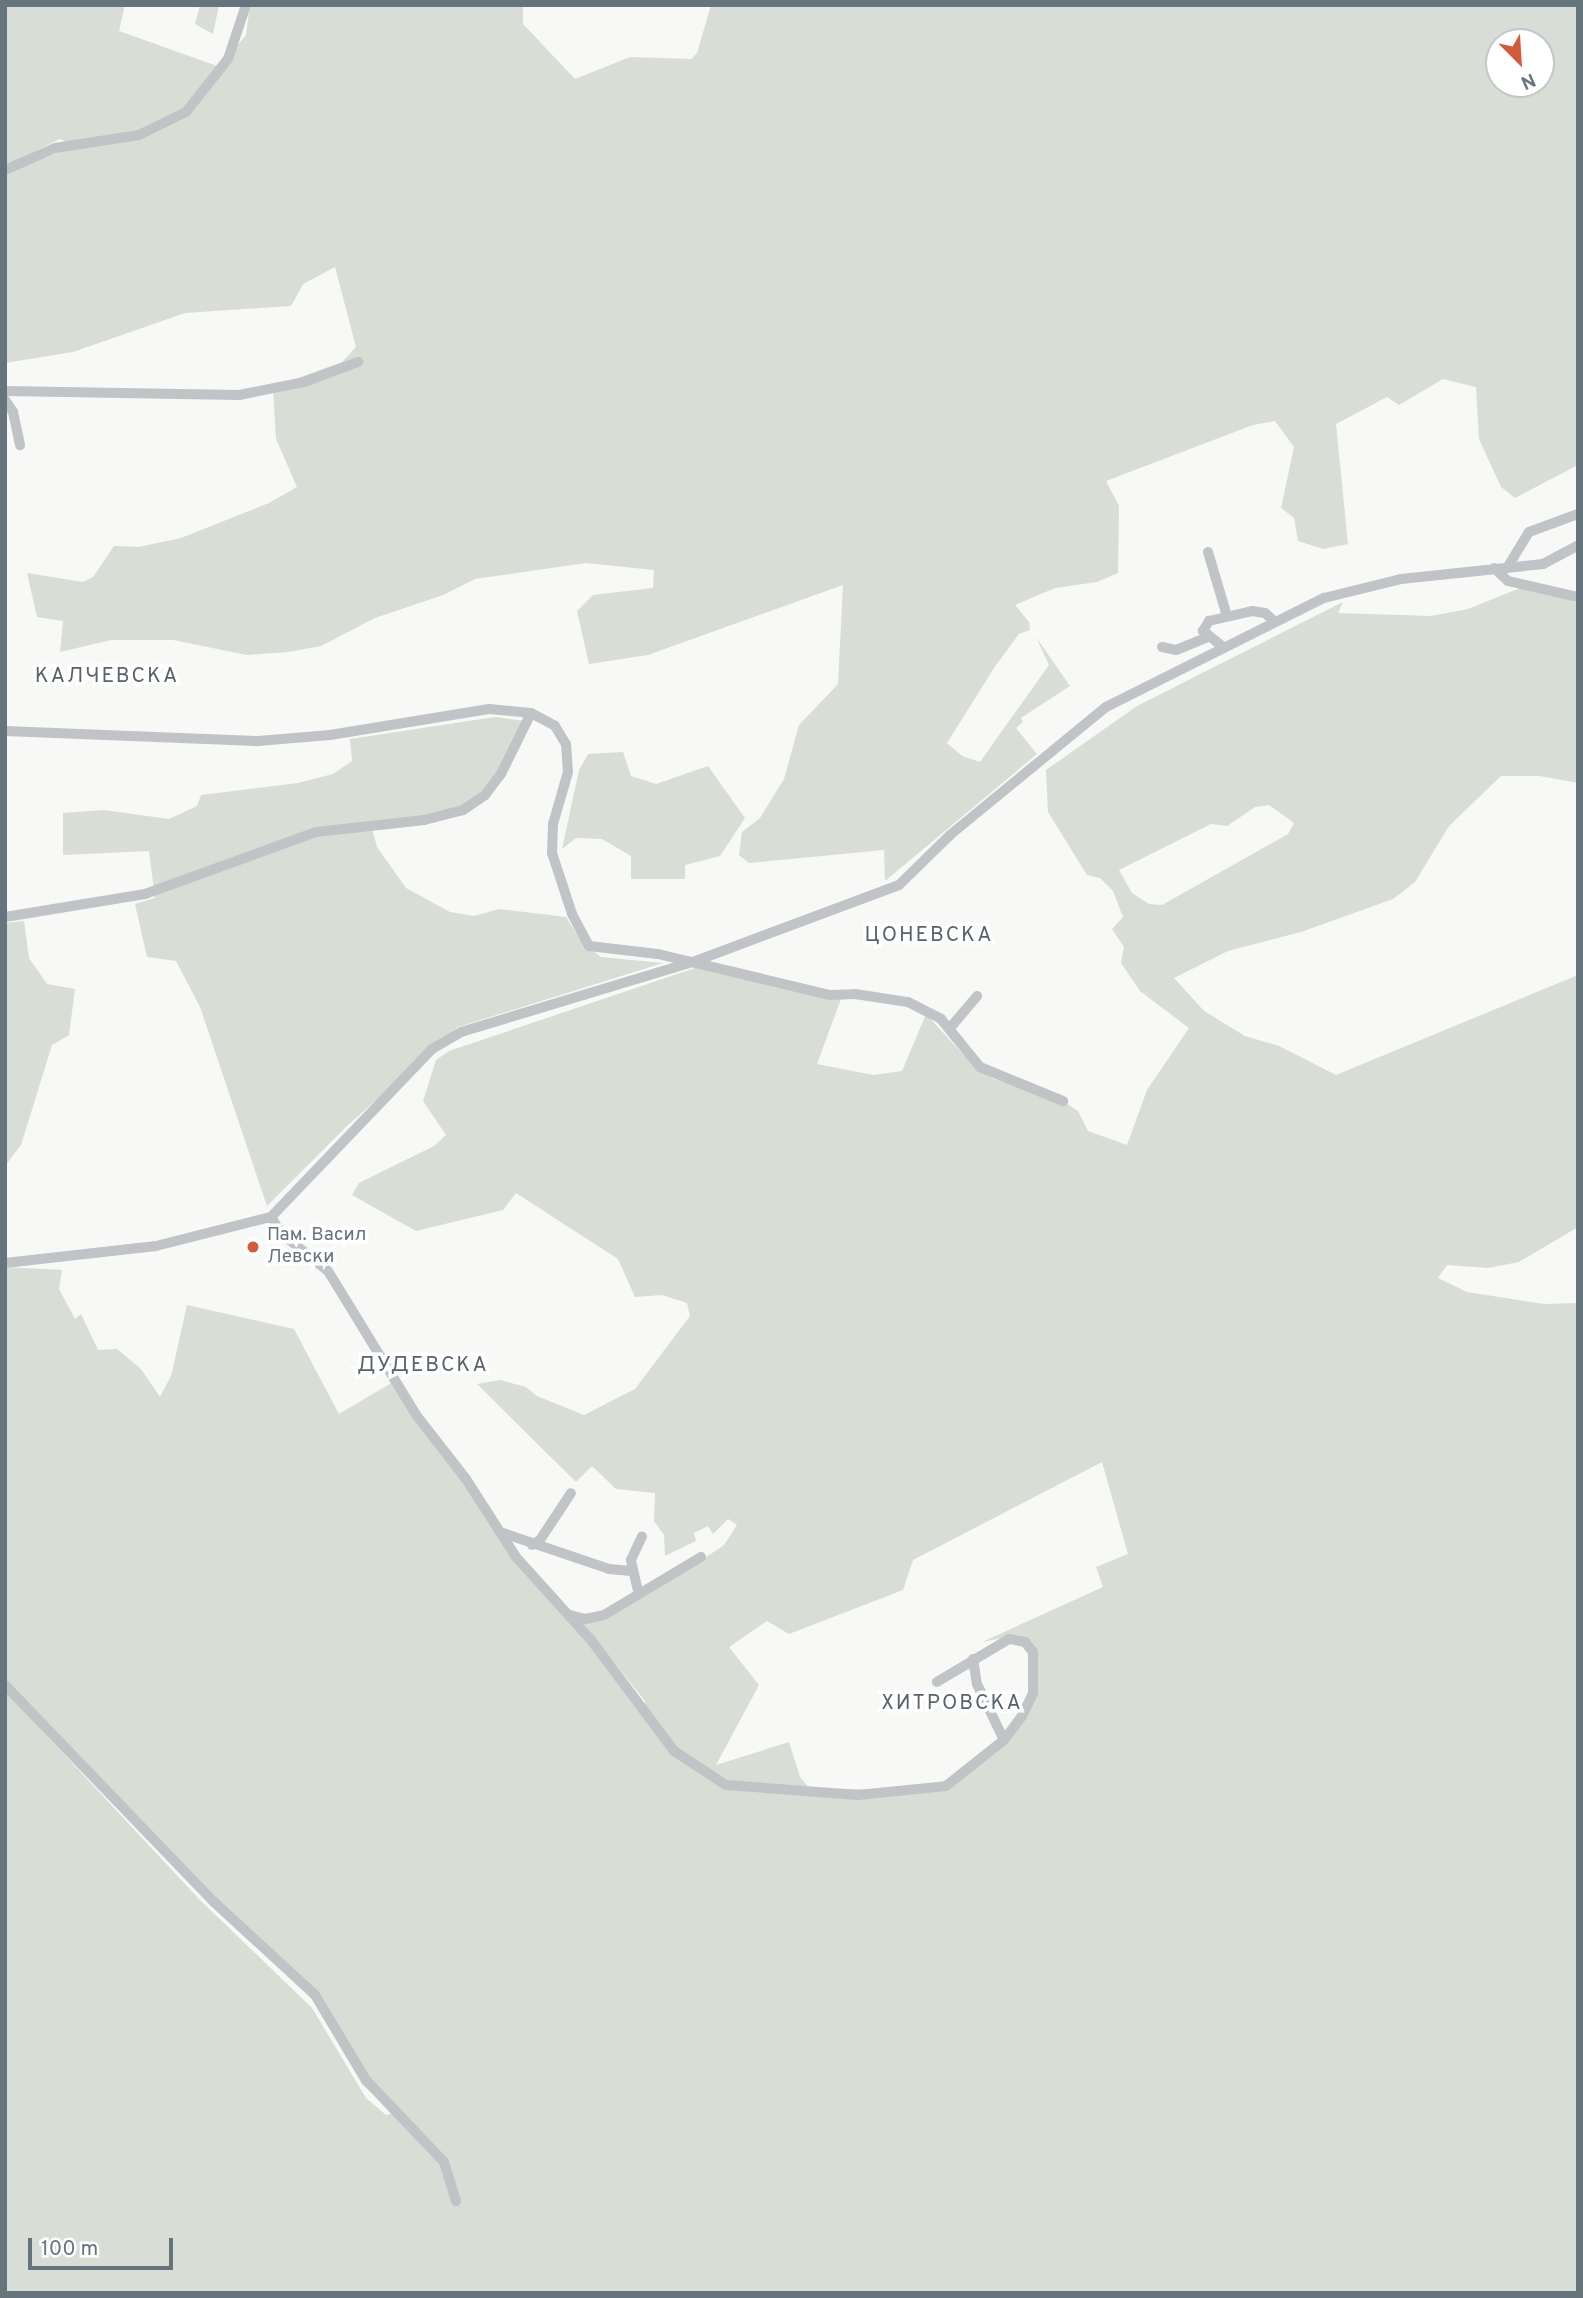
<!DOCTYPE html>
<html>
<head>
<meta charset="utf-8">
<style>
	body { margin:0 }
	#map { position:relative; width:1583px; height:2298px; overflow:hidden; background:#f8f8f6; font-family:Overpass,sans-serif }
	div>[style] { position:absolute }
	.green>* { inset:0; background:#d8ddd5 }
	.minor>* { height:10px; margin:-5px; padding:0 5px; transform-origin:5px; border-radius:5px; background:#c0c4c7 }
	.dots>* { width:19px; height:19px; translate:-50% -50%; box-sizing:border-box; border:4px solid #fff; border-radius:50% }
	span { translate:-50% -50%; white-space:nowrap; text-align:center; line-height:1.15; -webkit-text-stroke:7px #fff; paint-order:stroke }
	.poi-label { font-size:19px; color:#66747e }
	.left { translate:0 -50%; text-align:left }
	.neighbourhood-label { font-size:21px; color:#57626a; letter-spacing:2px }
	.frame { position:absolute; inset:0; border:7px solid #66747e; pointer-events:none }
	.north { position:absolute; left:1485px; top:28px; width:70px; height:70px; box-sizing:border-box; background:#fff; border:2px solid #c2c7cb; border-radius:50%; rotate:156deg; font-size:19px; font-weight:700; line-height:28px; text-align:center; color:#66747e }
	.north::after { content:''; display:block; margin:auto; width:24px; height:32px; background:#d25b3c; clip-path:polygon(50% 0,100% 100%,50% 72%,0 100%) }
	.scale { position:absolute; left:28px; top:2238px; width:145px; height:32px; box-sizing:border-box; border:4px solid #66747e; border-top:0; padding-left:9px; font-size:21px; line-height:24px; white-space:nowrap; color:#66747e; -webkit-text-stroke:5px #fff; paint-order:stroke }
</style>
</head>
<body>
<div id="map">
	<div class="green">
		<i style="clip-path:polygon(evenodd,5px 5px,125px 5px,119px 31px,220px 67px,246px 35px,250px 5px,523px 5px,523px 24px,575px 79px,630px 57px,691px 59px,697px 53px,711px 5px,1578px 5px,1578px 465px,1515px 498px,1501px 487px,1479px 439px,1476px 387px,1443px 379px,1399px 405px,1387px 397px,1336px 424px,1348px 544px,1323px 549px,1298px 541px,1294px 518px,1281px 508px,1294px 447px,1275px 421px,1253px 425px,1106px 481px,1119px 506px,1118px 573px,1097px 582px,1055px 588px,1015px 605px,1029px 622px,1030px 630px,1019px 634px,994px 668px,947px 743px,962px 756px,980px 762px,1049px 665px,1036px 637px,1070px 686px,1021px 718px,1023px 722px,1016px 728px,1037px 754px,885px 881px,884px 850px,749px 863px,739px 855px,742px 832px,760px 818px,784px 779px,799px 725px,838px 684px,843px 585px,648px 655px,589px 664px,577px 611px,593px 595px,653px 588px,654px 570px,586px 563px,475px 579px,443px 595px,375px 618px,321px 646px,288px 652px,247px 655px,173px 640px,111px 640px,60px 652px,63px 621px,37px 617px,27px 573px,83px 582px,93px 577px,114px 546px,138px 547px,181px 538px,269px 503px,297px 487px,276px 439px,273px 387px,342px 362px,356px 347px,335px 267px,303px 284px,291px 306px,185px 313px,73px 352px,5px 363px,5px 173px,76px 146px,60px 139px,5px 166px,5px 5px,1499px 42px,1541px 42px,1541px 84px,1499px 84px,1499px 42px)"></i>
		<i style="clip-path:polygon(200px 5px,219px 5px,213px 34px,195px 24px)"></i>
		<i style="clip-path:polygon(evenodd,1528px 585px,1578px 603px,1578px 783px,1540px 776px,1501px 776px,1449px 826px,1415px 882px,1393px 899px,1301px 932px,1228px 951px,1174px 978px,1204px 1011px,1245px 1036px,1279px 1046px,1336px 1075px,1578px 975px,1578px 1227px,1519px 1262px,1488px 1268px,1447px 1265px,1438px 1278px,1467px 1292px,1544px 1304px,1578px 1303px,1578px 2293px,5px 2293px,5px 1691px,199px 1899px,312px 2008px,366px 2098px,386px 2115px,393px 2113px,362px 2084px,312px 1999px,125px 1809px,5px 1678px,5px 1267px,62px 1270px,59px 1289px,75px 1319px,81px 1314px,98px 1350px,117px 1349px,141px 1369px,160px 1397px,171px 1376px,187px 1305px,294px 1329px,339px 1414px,393px 1382px,455px 1464px,507px 1544px,645px 1707px,645px 1701px,580px 1620px,602px 1618px,702px 1560px,724px 1545px,737px 1525px,728px 1519px,713px 1534px,708px 1526px,694px 1533px,696px 1541px,665px 1556px,664px 1535px,654px 1521px,655px 1493px,616px 1489px,592px 1466px,576px 1482px,477px 1384px,500px 1380px,526px 1387px,537px 1396px,584px 1415px,635px 1389px,690px 1316px,687px 1303px,662px 1295px,635px 1297px,618px 1259px,516px 1193px,503px 1210px,416px 1231px,352px 1195px,359px 1183px,434px 1146px,446px 1135px,423px 1101px,436px 1060px,449px 1051px,701px 966px,841px 999px,817px 1064px,873px 1075px,902px 1071px,926px 1014px,971px 1063px,994px 1079px,1055px 1096px,1078px 1111px,1088px 1131px,1127px 1145px,1147px 1090px,1189px 1028px,1140px 991px,1121px 963px,1124px 947px,1112px 929px,1123px 917px,1113px 891px,1100px 878px,1087px 875px,1048px 812px,1046px 770px,1137px 706px,1343px 602px,1338px 613px,1431px 616px,1468px 609px,1528px 585px,1269px 805px,1294px 823px,1288px 834px,1162px 905px,1149px 904px,1132px 893px,1119px 870px,1211px 824px,1227px 826px,1255px 807px,1269px 805px,1528px 585px,1102px 1462px,1128px 1554px,1096px 1567px,1103px 1587px,982px 1642px,1019px 1635px,1027px 1643px,1033px 1689px,1014px 1728px,991px 1754px,931px 1791px,809px 1788px,800px 1777px,789px 1742px,716px 1765px,759px 1685px,729px 1647px,767px 1621px,789px 1634px,903px 1590px,913px 1560px,1102px 1462px)"></i>
		<i style="clip-path:polygon(495px 717px,532px 722px,516px 752px,464px 812px,434px 823px,371px 825px,377px 847px,406px 888px,450px 912px,474px 916px,499px 909px,566px 917px,582px 942px,601px 957px,663px 963px,458px 1027px,347px 1126px,267px 1206px,200px 1007px,176px 961px,147px 957px,135px 904px,155px 898px,149px 851px,63px 855px,63px 813px,104px 810px,169px 819px,197px 806px,201px 795px,298px 783px,333px 774px,352px 761px,350px 739px)"></i>
		<i style="clip-path:polygon(623px 752px,631px 776px,656px 784px,708px 766px,745px 818px,720px 856px,685px 865px,685px 879px,631px 879px,631px 856px,602px 839px,576px 838px,562px 849px,579px 770px,588px 754px)"></i>
		<i style="clip-path:polygon(24px 921px,29px 958px,47px 984px,75px 989px,69px 1035px,52px 1045px,21px 1145px,5px 1166px,5px 923px)"></i>
	</div>
	<div class="minor">
		<i style="left:5px;top:170px;width:55px;rotate:-23.7deg"></i>
		<i style="left:55px;top:148px;width:85px;rotate:-8.8deg"></i>
		<i style="left:139px;top:135px;width:52px;rotate:-26.1deg"></i>
		<i style="left:186px;top:112px;width:68px;rotate:-51.6deg"></i>
		<i style="left:228px;top:59px;width:57px;rotate:-71.6deg"></i>
		<i style="left:5px;top:391px;width:234px;rotate:1deg"></i>
		<i style="left:239px;top:395px;width:66px;rotate:-11.3deg"></i>
		<i style="left:304px;top:382px;width:58px;rotate:-20.3deg"></i>
		<i style="left:5px;top:400px;width:14px;rotate:56deg"></i>
		<i style="left:13px;top:412px;width:34px;rotate:78deg"></i>
		<i style="left:1208px;top:552px;width:67px;rotate:73.5deg"></i>
		<i style="left:1494px;top:568px;width:19px;rotate:43deg"></i>
		<i style="left:1508px;top:581px;width:72px;rotate:12.9deg"></i>
		<i style="left:1507px;top:568px;width:42px;rotate:-58.6deg"></i>
		<i style="left:1529px;top:532px;width:52px;rotate:-20.2deg"></i>
		<i style="left:1162px;top:647px;width:14px;rotate:12deg"></i>
		<i style="left:1176px;top:650px;width:35px;rotate:-22deg"></i>
		<i style="left:1223px;top:647px;width:26px;rotate:-141deg"></i>
		<i style="left:1203px;top:631px;width:12px;rotate:-59deg"></i>
		<i style="left:1209px;top:621px;width:44px;rotate:-13.1deg"></i>
		<i style="left:1252px;top:611px;width:13px;rotate:9deg"></i>
		<i style="left:1265px;top:613px;width:12px;rotate:42deg"></i>
		<i style="left:5px;top:731px;width:253px;rotate:2.3deg"></i>
		<i style="left:258px;top:741px;width:72px;rotate:-4.8deg"></i>
		<i style="left:330px;top:735px;width:161px;rotate:-9.3deg"></i>
		<i style="left:489px;top:709px;width:42px;rotate:5.4deg"></i>
		<i style="left:531px;top:713px;width:27px;rotate:28deg"></i>
		<i style="left:555px;top:726px;width:21px;rotate:59deg"></i>
		<i style="left:566px;top:744px;width:28px;rotate:86deg"></i>
		<i style="left:568px;top:772px;width:54px;rotate:106.1deg"></i>
		<i style="left:553px;top:824px;width:29px;rotate:92deg"></i>
		<i style="left:552px;top:853px;width:64px;rotate:71.8deg"></i>
		<i style="left:572px;top:914px;width:36px;rotate:62deg"></i>
		<i style="left:589px;top:946px;width:69px;rotate:6.6deg"></i>
		<i style="left:658px;top:954px;width:177px;rotate:13.4deg"></i>
		<i style="left:830px;top:995px;width:25px;rotate:-2deg"></i>
		<i style="left:855px;top:994px;width:54px;rotate:8.6deg"></i>
		<i style="left:908px;top:1002px;width:37px;rotate:27deg"></i>
		<i style="left:941px;top:1019px;width:62px;rotate:50.9deg"></i>
		<i style="left:980px;top:1067px;width:90px;rotate:22.3deg"></i>
		<i style="left:5px;top:917px;width:142px;rotate:-9.3deg"></i>
		<i style="left:145px;top:894px;width:182px;rotate:-19.9deg"></i>
		<i style="left:316px;top:832px;width:109px;rotate:-6.3deg"></i>
		<i style="left:424px;top:820px;width:40px;rotate:-14.4deg"></i>
		<i style="left:463px;top:810px;width:27px;rotate:-34deg"></i>
		<i style="left:485px;top:795px;width:26px;rotate:-53deg"></i>
		<i style="left:501px;top:774px;width:68px;rotate:-63.8deg"></i>
		<i style="left:950px;top:1028px;width:42px;rotate:-49.8deg"></i>
		<i style="left:271px;top:1217px;width:19px;rotate:58deg"></i>
		<i style="left:281px;top:1233px;width:60px;rotate:39deg"></i>
		<i style="left:328px;top:1271px;width:170px;rotate:58.5deg"></i>
		<i style="left:417px;top:1416px;width:80px;rotate:52.1deg"></i>
		<i style="left:466px;top:1479px;width:93px;rotate:57.3deg"></i>
		<i style="left:516px;top:1557px;width:112px;rotate:47.9deg"></i>
		<i style="left:591px;top:1640px;width:139px;rotate:53.2deg"></i>
		<i style="left:674px;top:1751px;width:62px;rotate:33.2deg"></i>
		<i style="left:726px;top:1785px;width:132px;rotate:4.3deg"></i>
		<i style="left:858px;top:1795px;width:88px;rotate:-5.8deg"></i>
		<i style="left:946px;top:1786px;width:74px;rotate:-38.4deg"></i>
		<i style="left:1004px;top:1740px;width:30px;rotate:-53deg"></i>
		<i style="left:1022px;top:1716px;width:25px;rotate:-64deg"></i>
		<i style="left:1033px;top:1693px;width:41px;rotate:-90deg"></i>
		<i style="left:1033px;top:1652px;width:13px;rotate:-129deg"></i>
		<i style="left:1025px;top:1642px;width:16px;rotate:-169deg"></i>
		<i style="left:1009px;top:1639px;width:84px;rotate:149.2deg"></i>
		<i style="left:5px;top:1263px;width:152px;rotate:-6.4deg"></i>
		<i style="left:156px;top:1246px;width:119px;rotate:-14.2deg"></i>
		<i style="left:271px;top:1217px;width:233px;rotate:-46.2deg"></i>
		<i style="left:432px;top:1049px;width:34px;rotate:-30deg"></i>
		<i style="left:461px;top:1032px;width:242px;rotate:-16.8deg"></i>
		<i style="left:693px;top:962px;width:220px;rotate:-20.5deg"></i>
		<i style="left:899px;top:885px;width:71px;rotate:-44.4deg"></i>
		<i style="left:950px;top:835px;width:202px;rotate:-39.4deg"></i>
		<i style="left:1106px;top:707px;width:244px;rotate:-26.6deg"></i>
		<i style="left:1324px;top:598px;width:79px;rotate:-13.9deg"></i>
		<i style="left:1401px;top:579px;width:143px;rotate:-6deg"></i>
		<i style="left:1543px;top:564px;width:40px;rotate:-28deg"></i>
		<i style="left:500px;top:1532px;width:115px;rotate:18.7deg"></i>
		<i style="left:609px;top:1569px;width:22px;rotate:5deg"></i>
		<i style="left:532px;top:1545px;width:9px;rotate:-32deg"></i>
		<i style="left:540px;top:1540px;width:56px;rotate:-56.6deg"></i>
		<i style="left:638px;top:1591px;width:32px;rotate:-103deg"></i>
		<i style="left:631px;top:1560px;width:26px;rotate:-65deg"></i>
		<i style="left:570px;top:1615px;width:16px;rotate:15deg"></i>
		<i style="left:585px;top:1619px;width:19px;rotate:-12deg"></i>
		<i style="left:604px;top:1615px;width:113px;rotate:-30.9deg"></i>
		<i style="left:973px;top:1659px;width:25px;rotate:81deg"></i>
		<i style="left:977px;top:1684px;width:62px;rotate:64.3deg"></i>
		<i style="left:5px;top:1685px;width:301px;rotate:46.1deg"></i>
		<i style="left:214px;top:1902px;width:137px;rotate:42.6deg"></i>
		<i style="left:315px;top:1995px;width:99px;rotate:59deg"></i>
		<i style="left:366px;top:2080px;width:113px;rotate:46.4deg"></i>
		<i style="left:444px;top:2162px;width:41px;rotate:72.9deg"></i>
	</div>
	<div class="dots">
		<i style="left:253px;top:1247px;background:#d25b3c"></i>
	</div>
	<div class="poi-label">
		<span class="left" style="left:267px;top:1247px">Пам. Васил<br>Левски</span>
	</div>
	<div class="neighbourhood-label">
		<span style="left:107px;top:677px">КАЛЧЕВСКА</span>
		<span style="left:929px;top:936px">ЦОНЕВСКА</span>
		<span style="left:423px;top:1366px">ДУДЕВСКА</span>
		<span style="left:952px;top:1704px">ХИТРОВСКА</span>
	</div>
	<div class="frame"></div>
	<div class="north">N</div>
	<div class="scale">100 m</div>
</div>
</body>
</html>
